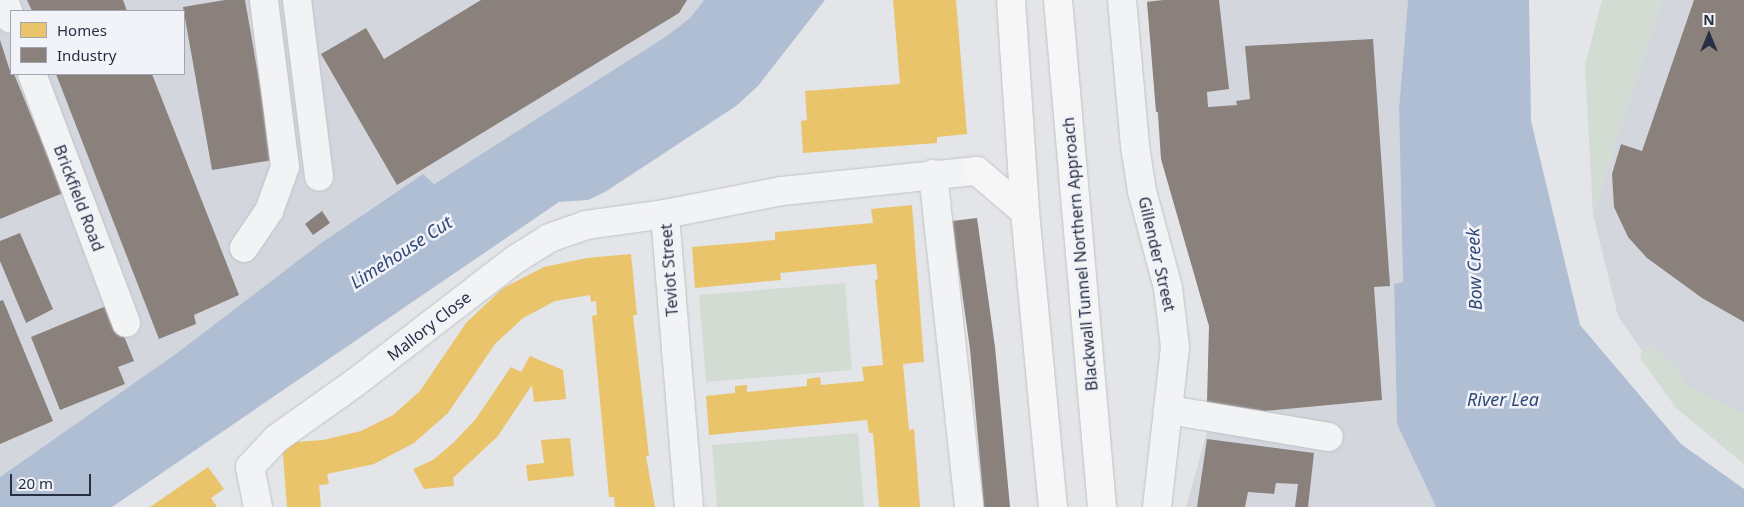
<!DOCTYPE html>
<html>
<head>
<meta charset="utf-8">
<style>
	body { margin:0 }
	#map { position:relative; width:1744px; height:507px; overflow:hidden; background:#e3e5e8; font-family:"Noto Sans",sans-serif }
	div>[style] { position:absolute }
	.built>* { inset:0; background:#d3d6dd }
	.green>* { inset:0; background:#d2dcd3 }
	.water>* { inset:0; background:#b0bed4 }
	.homes>* { inset:0; background:#e9c46a }
	.industry>* { inset:0; background:#8a817c }
	.roads { filter:drop-shadow(0 0 1px #c0c2c6) drop-shadow(0 0 1px #c0c2c6) }
	.minor>* { height:28px; margin:-14px; padding:0 14px; transform-origin:14px; border-radius:14px; background:#f2f3f5 }
	.highway>* { height:28px; margin:-14px; padding:0 14px; transform-origin:14px; border-radius:14px; background:#f6f6f7 }
	span { translate:-50% -50%; white-space:nowrap; text-align:center; line-height:1.15; -webkit-text-stroke:5px #f1f3f8; paint-order:stroke }
	.street-label { font-size:16px; color:#282f43 }
	.water-label { font-size:18px; color:#304879; font-style:italic }
	.legend { position:absolute; left:10px; top:10px; width:175px; height:65px; box-sizing:border-box; background:#f1f3f8; border:1px solid #a1a5b0; margin:0; padding:6px 9px; list-style:none; font-size:15px; color:#282f43 }
	.legend li { display:flex; align-items:center; gap:10px; height:25px }
	.legend b { width:25px; border:1px solid #a1a5b0 }
	.north { position:absolute; left:1684px; top:10px; width:50px; height:50px; -webkit-text-stroke:4px #f1f3f8; paint-order:stroke; rotate:0deg; font-size:14px; font-weight:700; line-height:20px; text-align:center; color:#282f43 }
	.north::after { content:''; display:block; margin:auto; width:18px; height:22px; background:#282f43; clip-path:polygon(50% 0,100% 100%,50% 72%,0 100%) }
	.scale { position:absolute; left:10px; top:474px; width:81px; height:22px; box-sizing:border-box; border:2px solid #282f43; border-top:0; padding-left:6px; font-size:15px; line-height:18px; white-space:nowrap; color:#282f43; -webkit-text-stroke:4px #f1f3f8; paint-order:stroke }
</style>
</head>
<body>
<div id="map">
	<div class="built">
		<i style="clip-path:polygon(evenodd,0 0,704px 0,691px 17px,668px 36px,433px 184px,422px 175px,388px 197px,321px 243px,177px 353px,0 477px,0 0,11px 11px,184px 11px,184px 74px,11px 74px,11px 11px)"></i>
		<i style="clip-path:polygon(1147px 0,1408px 0,1399px 108px,1403px 283px,1394px 284px,1397px 423px,1436px 507px,1186px 507px,1207px 432px,1209px 326px,1161px 159px)"></i>
		<i style="clip-path:polygon(1662px 0,1744px 0,1744px 434px,1642px 351px,1618px 316px,1593px 214px)"></i>
	</div>
	<div class="green">
		<i style="clip-path:polygon(1602px 0,1662px 0,1593px 214px,1585px 65px)"></i>
		<i style="clip-path:polygon(845px 283px,852px 370px,706px 382px,699px 295px)"></i>
		<i style="clip-path:polygon(1650px 344px,1673px 363px,1688px 386px,1744px 413px,1744px 464px,1676px 408px,1640px 358px,1642px 351px)"></i>
		<i style="clip-path:polygon(858px 433px,864px 507px,717px 507px,712px 445px)"></i>
	</div>
	<div class="water">
		<i style="clip-path:polygon(704px 0,825px 0,758px 86px,736px 106px,605px 192px,588px 200px,559px 202px,112px 507px,0 507px,0 477px,177px 353px,321px 243px,423px 174px,434px 184px,667px 36px,691px 17px)"></i>
		<i style="clip-path:polygon(1408px 0,1529px 0,1531px 121px,1580px 325px,1681px 444px,1744px 489px,1744px 507px,1436px 507px,1397px 424px,1394px 284px,1403px 282px,1399px 108px)"></i>
	</div>
	<div class="homes">
		<i style="clip-path:polygon(893px 0,956px 0,967px 134px,937px 137px,937px 143px,803px 153px,801px 121px,807px 120px,805px 91px,900px 84px)"></i>
		<i style="clip-path:polygon(912px 205px,924px 362px,903px 364px,909px 430px,914px 429px,920px 507px,879px 507px,873px 433px,869px 433px,867px 420px,709px 435px,706px 396px,735px 393px,735px 386px,747px 385px,747px 392px,807px 386px,807px 379px,820px 377px,821px 385px,864px 381px,862px 367px,883px 365px,875px 280px,878px 279px,876px 264px,780px 273px,781px 280px,695px 288px,692px 247px,775px 240px,775px 232px,873px 223px,871px 209px)"></i>
		<i style="clip-path:polygon(631px 254px,637px 315px,633px 315px,649px 456px,646px 456px,655px 507px,615px 507px,614px 497px,609px 497px,592px 316px,597px 315px,596px 301px,591px 302px,590px 295px,555px 301px,523px 318px,495px 344px,448px 413px,414px 443px,374px 464px,327px 474px,329px 484px,319px 485px,321px 507px,287px 507px,282px 443px,323px 440px,361px 431px,393px 415px,420px 391px,466px 323px,503px 288px,544px 267px,587px 258px)"></i>
		<i style="clip-path:polygon(530px 356px,563px 370px,566px 399px,534px 402px,532px 385px,497px 437px,453px 478px,454px 486px,424px 489px,413px 469px,433px 460px,453px 443px,475px 420px,511px 367px,521px 372px)"></i>
		<i style="clip-path:polygon(570px 438px,574px 476px,528px 481px,526px 465px,544px 463px,541px 440px)"></i>
		<i style="clip-path:polygon(208px 467px,224px 489px,211px 498px,217px 507px,150px 507px)"></i>
	</div>
	<div class="industry">
		<i style="clip-path:polygon(27px 0,123px 0,127px 11px,32px 11px)"></i>
		<i style="clip-path:polygon(225px 0,245px 0,273px 160px,212px 170px,183px 7px)"></i>
		<i style="clip-path:polygon(481px 0,687px 0,679px 13px,397px 185px,321px 54px,366px 28px,384px 59px)"></i>
		<i style="clip-path:polygon(1163px 0,1219px 0,1229px 89px,1207px 92px,1208px 107px,1237px 105px,1236px 101px,1250px 99px,1245px 46px,1373px 39px,1390px 286px,1374px 287px,1382px 400px,1264px 411px,1207px 402px,1209px 326px,1161px 159px,1158px 112px,1156px 112px,1147px 2px)"></i>
		<i style="clip-path:polygon(1694px 0,1744px 0,1744px 322px,1702px 298px,1647px 258px,1628px 237px,1614px 207px,1612px 174px,1621px 144px,1642px 151px)"></i>
		<i style="clip-path:polygon(0 40px,11px 74px,14px 74px,63px 193px,0 219px)"></i>
		<i style="clip-path:polygon(56px 74px,152px 74px,239px 295px,194px 315px,196px 324px,159px 339px)"></i>
		<i style="clip-path:polygon(322px 211px,330px 223px,313px 235px,305px 224px)"></i>
		<i style="clip-path:polygon(977px 218px,995px 347px,1010px 507px,984px 507px,970px 349px,952px 221px)"></i>
		<i style="clip-path:polygon(20px 233px,53px 309px,26px 323px,0 261px,0 241px)"></i>
		<i style="clip-path:polygon(3px 300px,53px 421px,0 444px,0 301px)"></i>
		<i style="clip-path:polygon(111px 304px,134px 361px,118px 367px,125px 384px,60px 410px,31px 337px)"></i>
		<i style="clip-path:polygon(1207px 439px,1314px 453px,1308px 507px,1295px 507px,1298px 484px,1276px 483px,1274px 494px,1248px 492px,1245px 507px,1197px 507px)"></i>
	</div>
	<div class="roads">
		<div class="minor">
			<i style="left:4px;top:0;width:20px;rotate:70deg"></i>
			<i style="left:297px;top:0;width:178px;rotate:82.9deg"></i>
			<i style="left:1122px;top:0;width:147px;rotate:84.9deg"></i>
			<i style="left:1135px;top:146px;width:46px;rotate:81.2deg"></i>
			<i style="left:1142px;top:191px;width:100px;rotate:75deg"></i>
			<i style="left:1168px;top:288px;width:59px;rotate:83.2deg"></i>
			<i style="left:1175px;top:347px;width:161px;rotate:96.4deg"></i>
			<i style="left:32px;top:74px;width:266px;rotate:69.3deg"></i>
			<i style="left:933px;top:174px;width:335px;rotate:83.8deg"></i>
			<i style="left:244px;top:248px;width:45px;rotate:-56deg"></i>
			<i style="left:269px;top:211px;width:47px;rotate:-70deg"></i>
			<i style="left:285px;top:167px;width:168px;rotate:-97.2deg"></i>
			<i style="left:1169px;top:410px;width:162px;rotate:9.6deg"></i>
			<i style="left:258px;top:507px;width:41px;rotate:-101.3deg"></i>
			<i style="left:250px;top:467px;width:38px;rotate:-47deg"></i>
			<i style="left:276px;top:439px;width:98px;rotate:-35.5deg"></i>
			<i style="left:356px;top:382px;width:202px;rotate:-37.6deg"></i>
			<i style="left:516px;top:259px;width:39px;rotate:-32deg"></i>
			<i style="left:549px;top:238px;width:39px;rotate:-19deg"></i>
			<i style="left:586px;top:225px;width:80px;rotate:-7.9deg"></i>
			<i style="left:689px;top:507px;width:294px;rotate:-94.7deg"></i>
			<i style="left:665px;top:214px;width:119px;rotate:-11.1deg"></i>
			<i style="left:782px;top:191px;width:196px;rotate:-5.9deg"></i>
		</div>
		<div class="highway">
			<i style="left:1011px;top:0;width:212px;rotate:86.2deg"></i>
			<i style="left:1025px;top:212px;width:296px;rotate:84.6deg"></i>
			<i style="left:1058px;top:0;width:509px;rotate:85.04deg"></i>
			<i style="left:977px;top:171px;width:63px;rotate:40.5deg"></i>
		</div>
	</div>
	<div class="street-label">
		<span style="left:79px;top:198px;rotate:69deg">Brickfield Road</span>
		<span style="left:1080px;top:254px;rotate:-95deg">Blackwall Tunnel Northern Approach</span>
		<span style="left:1157px;top:254px;rotate:77deg">Gillender Street</span>
		<span style="left:669px;top:270px;rotate:-94deg">Teviot Street</span>
		<span style="left:429px;top:326px;rotate:-38deg">Mallory Close</span>
	</div>
	<div class="water-label">
		<span style="left:401px;top:252px;rotate:-33deg">Limehouse Cut</span>
		<span style="left:1474px;top:269px;rotate:-92deg">Bow Creek</span>
		<span style="left:1503px;top:399px">River Lea</span>
	</div>
	<ul class="legend">
	<li><b style="height:14px;background:#e9c46a"></b>Homes</li>
	<li><b style="height:14px;background:#8a817c"></b>Industry</li>
	</ul>
	<div class="north">N</div>
	<div class="scale">20 m</div>
</div>
</body>
</html>
